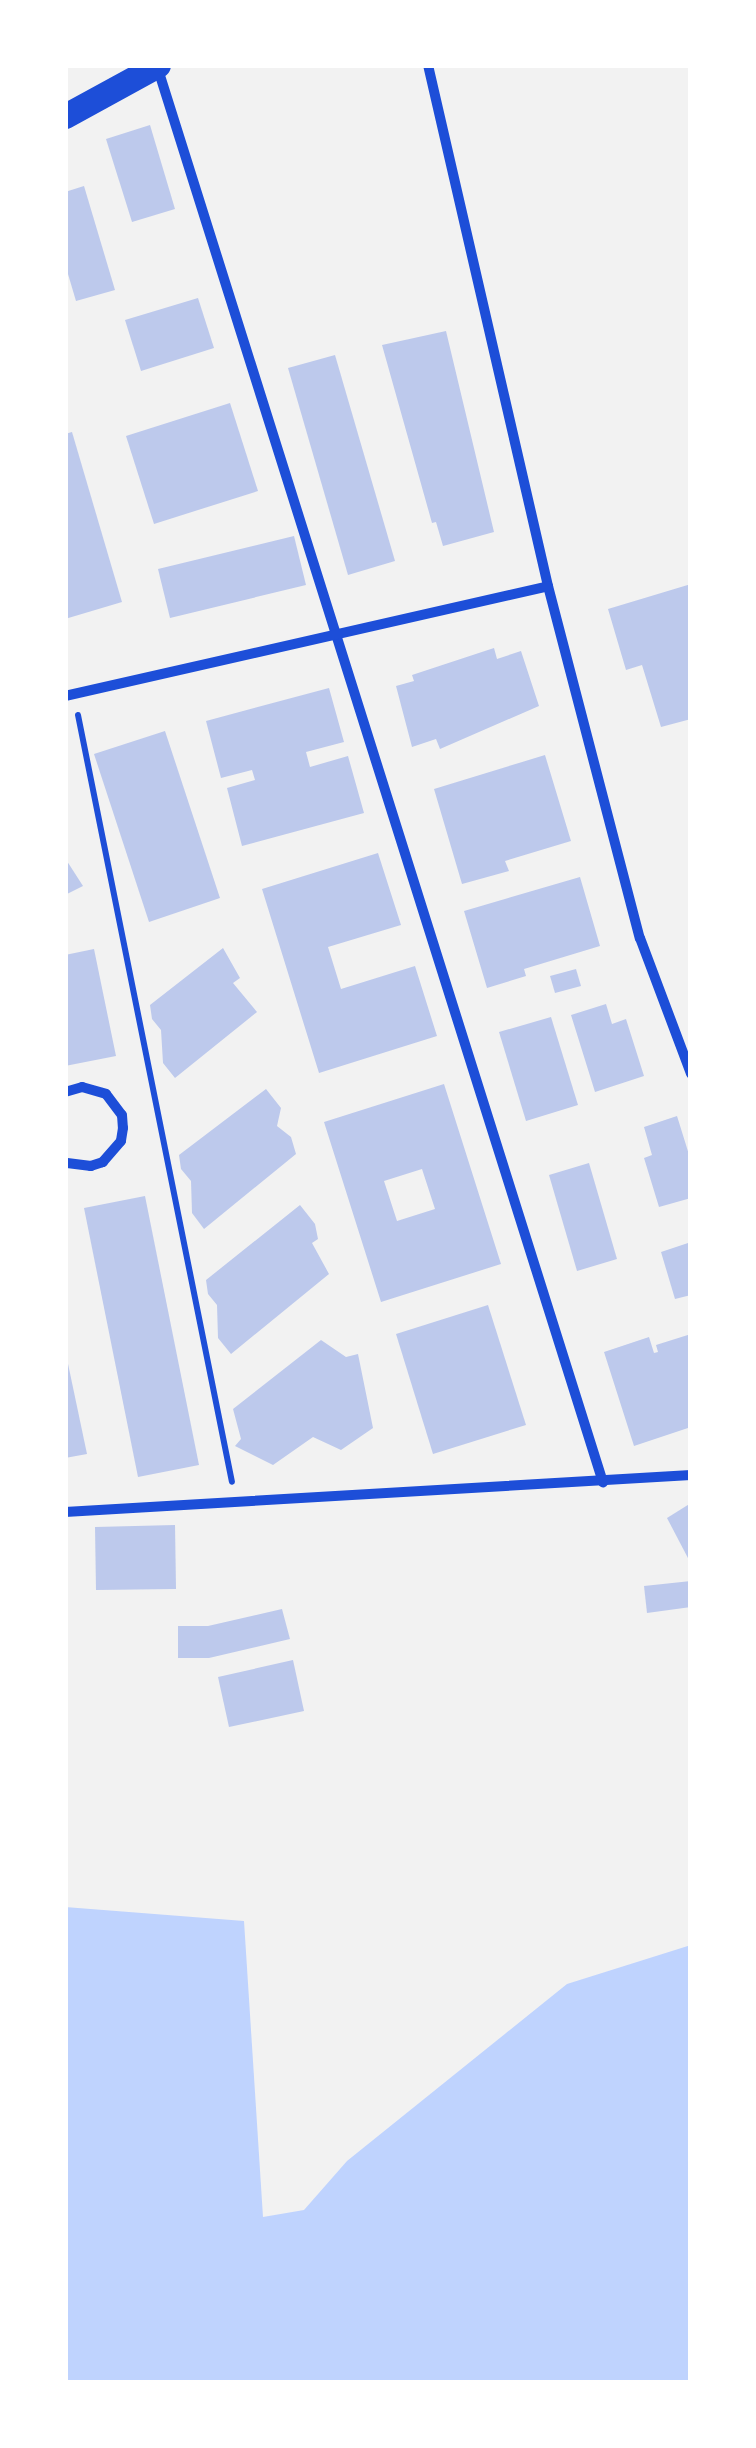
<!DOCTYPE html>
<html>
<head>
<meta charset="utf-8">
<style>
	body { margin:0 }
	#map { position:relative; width:756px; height:2448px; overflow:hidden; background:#f2f2f2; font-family:"Libre Baskerville",serif }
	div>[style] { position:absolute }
	.water>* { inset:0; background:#bfd3fe }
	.building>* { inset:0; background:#bdc9ec }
	.path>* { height:6px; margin:-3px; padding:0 3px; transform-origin:3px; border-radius:3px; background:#1d4ed8 }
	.minor>* { height:10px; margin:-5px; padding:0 5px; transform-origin:5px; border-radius:5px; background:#1d4ed8 }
	.primary>* { height:25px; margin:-12.5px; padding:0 12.5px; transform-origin:12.5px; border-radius:12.5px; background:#1d4ed8 }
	span { translate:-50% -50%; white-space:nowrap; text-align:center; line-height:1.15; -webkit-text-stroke:10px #fff; paint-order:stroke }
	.frame { position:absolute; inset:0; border:68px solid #fff; pointer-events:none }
</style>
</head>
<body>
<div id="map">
	<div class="water">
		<i style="clip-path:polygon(65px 1907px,244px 1921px,263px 2217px,304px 2210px,347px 2161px,567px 1984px,691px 1945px,691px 2383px,65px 2383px)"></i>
	</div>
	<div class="building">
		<i style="clip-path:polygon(150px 125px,175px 209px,132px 222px,106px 139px)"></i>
		<i style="clip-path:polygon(84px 186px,115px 290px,76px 301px,65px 264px,65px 192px)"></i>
		<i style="clip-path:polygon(198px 298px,214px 348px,141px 371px,125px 320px)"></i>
		<i style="clip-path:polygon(446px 331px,494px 532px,443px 546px,436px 522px,432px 523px,382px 345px)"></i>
		<i style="clip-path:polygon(335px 355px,395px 561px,348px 575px,288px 368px)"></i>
		<i style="clip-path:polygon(230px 403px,258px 491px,154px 524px,126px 436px)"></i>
		<i style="clip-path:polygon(72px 432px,122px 602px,65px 619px,65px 434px)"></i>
		<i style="clip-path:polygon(294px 536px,306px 585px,170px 618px,158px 569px)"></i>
		<i style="clip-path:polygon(691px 584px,691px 719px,661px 727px,642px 665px,626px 670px,608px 609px)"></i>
		<i style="clip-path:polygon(494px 648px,497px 659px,521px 651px,539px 706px,440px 749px,436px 739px,412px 747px,396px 686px,414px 681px,412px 675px)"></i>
		<i style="clip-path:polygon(329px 688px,344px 742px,306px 752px,310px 767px,348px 756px,364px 813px,242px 846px,227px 788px,255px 780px,252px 770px,221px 778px,206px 721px)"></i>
		<i style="clip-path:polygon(165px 731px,220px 898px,149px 922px,94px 754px)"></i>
		<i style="clip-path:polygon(545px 755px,571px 841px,505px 861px,509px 871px,462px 884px,434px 789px)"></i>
		<i style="clip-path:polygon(378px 853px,401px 925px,328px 947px,341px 989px,415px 966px,437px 1036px,319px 1073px,262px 889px)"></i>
		<i style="clip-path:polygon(65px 858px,83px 886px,65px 895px)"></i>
		<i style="clip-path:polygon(580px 877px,600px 946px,524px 969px,526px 976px,487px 988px,464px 911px)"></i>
		<i style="clip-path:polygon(223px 948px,240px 978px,233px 983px,257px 1012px,175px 1078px,163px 1063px,161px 1030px,152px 1019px,150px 1005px)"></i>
		<i style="clip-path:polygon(94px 949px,116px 1056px,65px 1066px,65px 955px)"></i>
		<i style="clip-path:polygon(576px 969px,581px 986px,555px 993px,550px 976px)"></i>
		<i style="clip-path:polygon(606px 1004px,612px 1024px,626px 1019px,644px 1076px,595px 1092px,571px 1015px)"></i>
		<i style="clip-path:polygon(551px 1017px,578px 1105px,526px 1121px,499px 1032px)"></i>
		<i style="clip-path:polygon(evenodd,444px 1084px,501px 1264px,381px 1302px,324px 1122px,444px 1084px,422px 1169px,435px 1209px,397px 1221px,384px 1181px,422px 1169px)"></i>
		<i style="clip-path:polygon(266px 1089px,281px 1108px,277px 1126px,291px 1137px,296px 1154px,204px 1229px,192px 1213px,191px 1181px,181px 1169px,179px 1155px)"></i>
		<i style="clip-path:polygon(677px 1116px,691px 1161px,691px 1198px,659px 1207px,644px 1158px,652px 1155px,644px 1127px)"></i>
		<i style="clip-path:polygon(589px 1163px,617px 1259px,577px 1271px,549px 1175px)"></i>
		<i style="clip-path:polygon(145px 1196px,199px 1465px,138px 1477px,84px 1208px)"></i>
		<i style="clip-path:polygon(300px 1205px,315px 1224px,318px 1239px,312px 1243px,329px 1274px,231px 1354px,218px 1338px,217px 1305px,208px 1294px,206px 1280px)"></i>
		<i style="clip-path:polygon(691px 1242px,691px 1295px,675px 1299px,661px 1252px)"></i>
		<i style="clip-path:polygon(488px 1305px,526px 1425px,433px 1454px,396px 1334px)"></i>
		<i style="clip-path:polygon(691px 1334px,691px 1427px,634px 1446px,604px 1352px,649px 1337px,654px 1353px,658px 1352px,656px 1345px)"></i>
		<i style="clip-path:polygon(321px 1340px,346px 1357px,358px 1354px,373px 1428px,341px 1450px,313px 1437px,273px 1465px,235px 1446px,241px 1439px,233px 1409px)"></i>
		<i style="clip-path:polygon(67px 1359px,87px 1454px,65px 1458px,65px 1360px)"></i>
		<i style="clip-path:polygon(691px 1503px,691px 1560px,689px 1560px,667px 1518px)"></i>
		<i style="clip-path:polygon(175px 1525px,176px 1589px,96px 1590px,95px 1527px)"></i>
		<i style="clip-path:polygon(691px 1581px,691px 1607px,647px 1613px,644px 1586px)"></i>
		<i style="clip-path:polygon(282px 1609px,290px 1639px,209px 1658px,178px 1658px,178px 1626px,208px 1626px)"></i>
		<i style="clip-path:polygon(293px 1660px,304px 1711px,229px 1727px,218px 1677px)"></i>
	</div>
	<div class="path">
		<i style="left:78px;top:715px;width:782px;rotate:78.65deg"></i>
	</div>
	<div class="minor">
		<i style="left:428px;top:65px;width:535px;rotate:77.03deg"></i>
		<i style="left:548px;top:586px;width:364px;rotate:75.4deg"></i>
		<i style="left:640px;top:938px;width:145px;rotate:69.4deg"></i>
		<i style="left:157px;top:66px;width:1485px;rotate:72.52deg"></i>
		<i style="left:65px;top:696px;width:495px;rotate:-12.8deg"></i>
		<i style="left:65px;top:1092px;width:18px;rotate:-16deg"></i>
		<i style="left:82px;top:1087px;width:25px;rotate:16deg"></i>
		<i style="left:106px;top:1094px;width:26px;rotate:53deg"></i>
		<i style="left:122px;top:1115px;width:13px;rotate:86deg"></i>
		<i style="left:123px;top:1128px;width:13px;rotate:99deg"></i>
		<i style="left:121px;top:1141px;width:28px;rotate:131deg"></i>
		<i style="left:103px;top:1162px;width:13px;rotate:162deg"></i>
		<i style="left:91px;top:1166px;width:26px;rotate:-173deg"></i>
		<i style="left:65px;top:1512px;width:627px;rotate:-3.38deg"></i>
	</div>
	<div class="primary">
		<i style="left:65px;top:116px;width:106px;rotate:-28.7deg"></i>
	</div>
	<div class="frame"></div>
</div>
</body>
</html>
